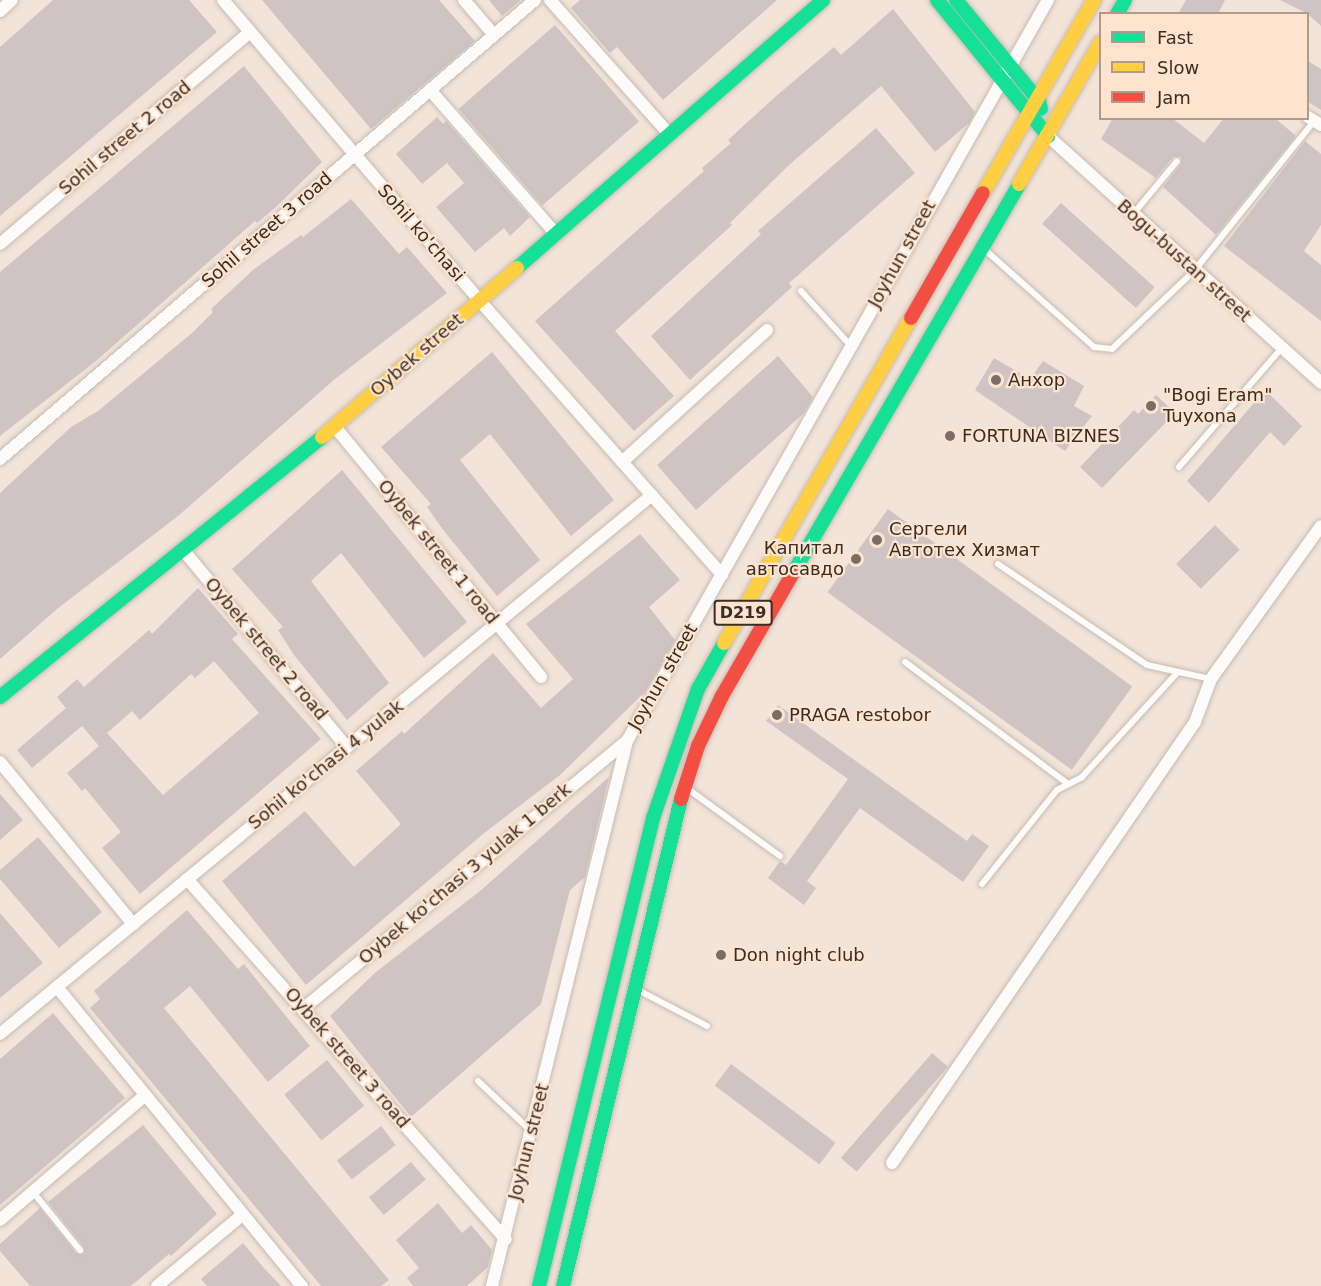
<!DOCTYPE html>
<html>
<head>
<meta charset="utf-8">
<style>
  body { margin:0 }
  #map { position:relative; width:1321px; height:1286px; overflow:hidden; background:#f3e4d9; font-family:"DejaVu Sans",sans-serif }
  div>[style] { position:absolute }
  .building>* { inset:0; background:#cfc3c4; transform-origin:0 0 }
  .roads { filter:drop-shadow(0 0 2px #c6bbb2) drop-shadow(0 0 2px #c6bbb2) }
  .lane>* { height:6px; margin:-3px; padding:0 3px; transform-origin:3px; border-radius:3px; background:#fdfbf9 }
  .street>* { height:12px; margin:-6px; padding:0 6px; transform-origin:6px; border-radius:6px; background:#fdfbf9 }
  .fast>* { height:14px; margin:-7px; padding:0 7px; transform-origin:7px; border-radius:7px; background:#16e098 }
  .slow>* { height:14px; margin:-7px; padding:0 7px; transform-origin:7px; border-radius:7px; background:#ffcf43 }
  .jam>* { height:14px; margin:-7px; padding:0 7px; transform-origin:7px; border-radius:7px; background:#f24e42 }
  .dots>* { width:16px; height:16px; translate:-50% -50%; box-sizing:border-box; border:3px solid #fee3ce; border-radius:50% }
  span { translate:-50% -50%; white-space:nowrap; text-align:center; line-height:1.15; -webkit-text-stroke:4.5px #fee3ce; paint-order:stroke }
  .shield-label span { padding:2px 4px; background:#fee3ce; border:2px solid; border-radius:4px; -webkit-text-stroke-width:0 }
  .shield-label { font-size:16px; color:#382e26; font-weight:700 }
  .street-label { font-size:18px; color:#382e26 }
  .poi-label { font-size:18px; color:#382e26 }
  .left { translate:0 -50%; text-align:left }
  .right { translate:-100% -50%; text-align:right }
  .legend { position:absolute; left:1099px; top:12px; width:210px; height:108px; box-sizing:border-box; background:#fee3ce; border:2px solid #af9b8b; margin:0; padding:8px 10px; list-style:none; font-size:18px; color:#382e26 }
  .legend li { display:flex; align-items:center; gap:12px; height:30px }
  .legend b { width:30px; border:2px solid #af9b8b }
</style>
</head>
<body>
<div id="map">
  <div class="building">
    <i style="clip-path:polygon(53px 0,189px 0,217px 32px,0 216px,0 47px)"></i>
    <i style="clip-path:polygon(262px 0,439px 0,475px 41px,371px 129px)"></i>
    <i style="clip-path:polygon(489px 0,521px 0,502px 16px)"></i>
    <i style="clip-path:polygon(580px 0,777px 0,663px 100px,617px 47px,610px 53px,571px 8px)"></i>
    <i style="clip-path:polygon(1186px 0,1225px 0,1218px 14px,1178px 14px)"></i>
    <i style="clip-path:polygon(1280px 0,1321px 0,1321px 26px,1308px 14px)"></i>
    <i style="clip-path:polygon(893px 9px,975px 112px,969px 123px,935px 152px,881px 86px,789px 165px,730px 223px,732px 225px,615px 331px,674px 396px,634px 431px,535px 321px,704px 171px,702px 168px,731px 143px,728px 140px,775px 97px,834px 47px,841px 55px)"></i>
    <i style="left:555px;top:25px;width:128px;height:128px;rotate:49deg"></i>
    <i style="clip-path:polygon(1308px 61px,1321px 69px,1321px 110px,1308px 102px)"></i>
    <i style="clip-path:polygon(244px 66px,322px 162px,278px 205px,257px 223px,255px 221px,96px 361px,0 436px,0 272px)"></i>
    <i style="clip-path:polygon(437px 117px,443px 124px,446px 121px,530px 217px,510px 236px,504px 228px,475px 252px,436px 207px,464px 183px,447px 163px,422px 184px,396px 154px)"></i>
    <i style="clip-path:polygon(1113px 118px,1172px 118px,1204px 143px,1224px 118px,1275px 118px,1296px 136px,1216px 235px,1163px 187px,1181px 164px,1181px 157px,1173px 157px,1156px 178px,1101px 139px)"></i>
    <i style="clip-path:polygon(876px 128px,915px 173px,789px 283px,792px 287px,690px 380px,651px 336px,761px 234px,758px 231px)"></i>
    <i style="clip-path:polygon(1305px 141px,1321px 154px,1321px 225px,1304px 251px,1321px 265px,1321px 321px,1224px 246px)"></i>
    <i style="clip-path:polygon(351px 199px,399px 254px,407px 247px,447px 293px,335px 379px,178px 516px,57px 609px,0 659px,0 493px,71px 427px,98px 411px,192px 333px,213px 312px,211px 309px,253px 270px,301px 235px,303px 237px)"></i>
    <i style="left:1061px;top:203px;width:126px;height:28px;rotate:42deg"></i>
    <i style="clip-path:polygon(492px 352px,614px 500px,571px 536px,490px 434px,460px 460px,540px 560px,497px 596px,444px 531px,427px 507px,431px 504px,381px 447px)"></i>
    <i style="clip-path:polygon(778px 356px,813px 397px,804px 413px,696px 510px,657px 465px)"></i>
    <i style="clip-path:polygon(994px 358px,1030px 379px,1043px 361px,1084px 386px,1074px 406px,1092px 416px,1065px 451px,975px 390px)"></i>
    <i style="clip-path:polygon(1265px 390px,1302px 426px,1284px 446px,1270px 432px,1209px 503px,1187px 481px)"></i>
    <i style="clip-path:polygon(1156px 395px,1175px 413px,1102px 488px,1080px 467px,1134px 410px,1138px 414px)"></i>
    <i style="clip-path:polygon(342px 470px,467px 622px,424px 658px,341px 553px,311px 581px,389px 683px,347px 720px,294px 655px,278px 630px,283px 627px,232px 569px)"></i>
    <i style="left:888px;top:509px;width:302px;height:103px;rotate:36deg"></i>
    <i style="left:1215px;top:525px;width:35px;height:55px;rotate:45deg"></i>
    <i style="clip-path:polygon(640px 534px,680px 580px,649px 607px,675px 640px,646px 691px,560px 775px,483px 834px,306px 985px,222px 881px,305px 811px,354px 867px,401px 824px,356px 771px,402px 731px,404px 734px,493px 653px,541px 708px,573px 679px,526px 624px)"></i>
    <i style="clip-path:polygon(evenodd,198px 588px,238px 634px,232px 639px,321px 739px,140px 894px,102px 848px,121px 832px,85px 788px,82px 791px,67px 773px,99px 746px,82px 726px,32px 768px,17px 750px,66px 708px,57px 697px,77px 679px,84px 687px,149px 630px,152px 634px,198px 588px,214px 661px,259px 713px,163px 795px,107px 733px,132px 711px,140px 720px,191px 674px,195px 678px,214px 661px)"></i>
    <i style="clip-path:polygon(778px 705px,967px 841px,972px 834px,989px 846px,963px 882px,860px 808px,807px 881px,816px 888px,804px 905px,768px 878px,780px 861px,786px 865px,848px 779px,766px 721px)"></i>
    <i style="clip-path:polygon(609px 777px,585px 877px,570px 890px,541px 1004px,411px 1117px,330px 1016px,376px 972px,480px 891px)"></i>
    <i style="clip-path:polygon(0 794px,23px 820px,0 840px)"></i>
    <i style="clip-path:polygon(38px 837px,102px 912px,59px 948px,0 879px,0 870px)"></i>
    <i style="clip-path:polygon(187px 910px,238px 969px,244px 964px,310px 1046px,268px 1082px,190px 986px,164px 1008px,389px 1280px,381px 1286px,321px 1286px,90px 1008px,100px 999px,94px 991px)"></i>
    <i style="clip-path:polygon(0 913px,43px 963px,0 998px)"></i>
    <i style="clip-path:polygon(53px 1013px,125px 1098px,0 1205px,0 1059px)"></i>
    <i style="left:932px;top:1053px;width:21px;height:139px;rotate:41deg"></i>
    <i style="left:327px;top:1060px;width:59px;height:55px;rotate:51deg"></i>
    <i style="left:731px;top:1064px;width:131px;height:27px;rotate:37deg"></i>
    <i style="clip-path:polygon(143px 1125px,217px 1214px,171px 1256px,169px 1254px,131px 1286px,30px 1286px,0 1251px,0 1244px,40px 1208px,76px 1253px,84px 1254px,84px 1247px,48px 1202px)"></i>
    <i style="left:381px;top:1126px;width:24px;height:56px;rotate:52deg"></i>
    <i style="left:411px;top:1162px;width:23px;height:55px;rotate:50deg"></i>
    <i style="clip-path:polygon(438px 1203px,462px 1233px,471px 1225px,492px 1250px,488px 1267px,467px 1286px,413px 1286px,407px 1278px,419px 1268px,396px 1240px)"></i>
    <i style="clip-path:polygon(243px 1243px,263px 1267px,281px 1286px,207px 1286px,201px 1279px)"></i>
  </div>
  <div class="roads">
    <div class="lane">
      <i style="left:1134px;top:213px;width:67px;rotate:-50.4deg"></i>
      <i style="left:983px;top:248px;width:149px;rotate:41.7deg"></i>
      <i style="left:1094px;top:347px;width:18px;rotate:6deg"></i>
      <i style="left:1112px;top:349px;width:113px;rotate:-43.6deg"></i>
      <i style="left:1194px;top:271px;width:192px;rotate:-51.3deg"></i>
      <i style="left:801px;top:291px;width:74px;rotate:47.7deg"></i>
      <i style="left:1179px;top:467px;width:156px;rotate:-49.2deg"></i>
      <i style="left:998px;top:564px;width:180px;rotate:34.1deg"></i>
      <i style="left:1147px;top:665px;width:66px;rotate:12.3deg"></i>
      <i style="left:905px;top:662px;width:204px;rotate:36.8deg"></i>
      <i style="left:688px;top:789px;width:114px;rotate:36.1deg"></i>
      <i style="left:982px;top:884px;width:120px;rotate:-51.4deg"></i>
      <i style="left:1057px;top:790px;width:28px;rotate:-27deg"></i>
      <i style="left:1082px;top:777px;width:141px;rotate:-47.6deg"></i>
      <i style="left:636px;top:989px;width:80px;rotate:27.5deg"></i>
      <i style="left:478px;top:1081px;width:71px;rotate:43.3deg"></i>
      <i style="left:33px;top:1192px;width:75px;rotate:51deg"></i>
    </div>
    <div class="street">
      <i style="left:223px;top:0;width:394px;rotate:49.5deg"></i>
      <i style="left:479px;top:300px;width:367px;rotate:48.5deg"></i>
      <i style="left:464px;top:0;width:46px;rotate:49.4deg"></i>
      <i style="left:550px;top:0;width:179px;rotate:48.4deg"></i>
      <i style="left:0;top:11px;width:16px;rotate:-43deg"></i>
      <i style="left:430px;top:90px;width:190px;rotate:48.8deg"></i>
      <i style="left:1308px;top:117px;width:15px;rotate:32deg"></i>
      <i style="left:1048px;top:136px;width:368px;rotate:42.1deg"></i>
      <i style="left:0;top:244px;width:328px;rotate:-40.3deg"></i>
      <i style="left:335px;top:427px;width:324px;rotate:50.5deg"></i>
      <i style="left:0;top:459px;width:705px;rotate:-40.63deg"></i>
      <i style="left:622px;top:462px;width:196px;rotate:-42.3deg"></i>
      <i style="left:184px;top:551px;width:255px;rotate:50.3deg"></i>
      <i style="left:0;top:762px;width:210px;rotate:50.6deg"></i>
      <i style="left:187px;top:879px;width:481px;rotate:48.5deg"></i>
      <i style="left:57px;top:987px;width:387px;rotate:50.7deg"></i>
      <i style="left:304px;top:1008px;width:419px;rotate:-39.6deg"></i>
      <i style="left:0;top:1034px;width:846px;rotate:-39.58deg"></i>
      <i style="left:892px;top:1163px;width:535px;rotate:-55.51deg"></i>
      <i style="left:1195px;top:722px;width:46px;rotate:-69.6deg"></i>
      <i style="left:1211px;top:679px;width:188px;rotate:-54.3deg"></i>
      <i style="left:0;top:1220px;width:190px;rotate:-40.7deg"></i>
      <i style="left:157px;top:1286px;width:111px;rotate:-39.9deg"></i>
      <i style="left:492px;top:1286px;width:561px;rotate:-76.09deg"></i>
      <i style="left:627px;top:741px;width:852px;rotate:-60.4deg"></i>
    </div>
    <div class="fast">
      <i style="left:937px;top:0;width:176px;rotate:50.8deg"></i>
      <i style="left:956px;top:0;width:131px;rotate:50.6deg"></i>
      <i style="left:1039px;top:101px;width:8px;rotate:76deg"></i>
      <i style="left:1117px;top:14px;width:16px;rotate:-60deg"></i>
      <i style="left:517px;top:268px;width:407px;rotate:-41.2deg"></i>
      <i style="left:793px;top:573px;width:450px;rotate:-59.8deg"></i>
      <i style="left:0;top:697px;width:414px;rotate:-38.9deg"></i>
      <i style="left:539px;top:1286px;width:482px;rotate:-76.3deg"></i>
      <i style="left:653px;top:818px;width:137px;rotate:-70.8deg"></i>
      <i style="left:698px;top:689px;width:53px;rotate:-60.5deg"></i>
      <i style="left:563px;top:1286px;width:501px;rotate:-76.38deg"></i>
    </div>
    <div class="slow">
      <i style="left:1019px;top:184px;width:163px;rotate:-60.1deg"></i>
      <i style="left:983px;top:193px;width:223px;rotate:-60.1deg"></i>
      <i style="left:322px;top:437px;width:258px;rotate:-40.9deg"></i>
      <i style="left:724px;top:643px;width:375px;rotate:-60.1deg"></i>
    </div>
    <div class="jam">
      <i style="left:911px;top:318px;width:144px;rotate:-60.1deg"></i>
      <i style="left:681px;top:799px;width:56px;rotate:-72.2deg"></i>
      <i style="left:698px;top:746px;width:55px;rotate:-64.4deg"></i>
      <i style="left:722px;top:696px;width:142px;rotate:-60deg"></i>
    </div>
  </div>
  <div class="dots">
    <i style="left:996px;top:380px;background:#796e65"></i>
    <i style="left:1151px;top:406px;background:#796e65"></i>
    <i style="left:950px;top:436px;background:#796e65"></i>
    <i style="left:877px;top:540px;background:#796e65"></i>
    <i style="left:856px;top:559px;background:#796e65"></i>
    <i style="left:777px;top:715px;background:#796e65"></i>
    <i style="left:721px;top:955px;background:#796e65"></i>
  </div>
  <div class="shield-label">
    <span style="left:743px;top:613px">D219</span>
  </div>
  <div class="street-label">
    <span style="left:125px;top:138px;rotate:-40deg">Sohil street 2 road</span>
    <span style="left:267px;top:230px;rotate:-41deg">Sohil street 3 road</span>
    <span style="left:421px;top:233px;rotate:49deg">Sohil ko'chasi</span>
    <span style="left:902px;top:254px;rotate:-61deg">Joyhun street</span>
    <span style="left:1184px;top:261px;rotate:42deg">Bogu-bustan street</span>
    <span style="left:417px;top:355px;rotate:-41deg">Oybek street</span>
    <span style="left:438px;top:552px;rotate:51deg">Oybek street 1 road</span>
    <span style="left:266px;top:649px;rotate:50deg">Oybek street 2 road</span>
    <span style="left:663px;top:677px;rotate:-60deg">Joyhun street</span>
    <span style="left:326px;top:765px;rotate:-39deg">Sohil ko'chasi 4 yulak</span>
    <span style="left:465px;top:874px;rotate:-40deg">Oybek ko'chasi 3 yulak 1 berk</span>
    <span style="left:347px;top:1058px;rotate:49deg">Oybek street 3 road</span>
    <span style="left:529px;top:1142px;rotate:-76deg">Joyhun street</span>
  </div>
  <div class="poi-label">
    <span class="left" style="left:1008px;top:380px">Анхор</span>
    <span class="left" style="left:1163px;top:406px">"Bogi Eram"<br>Tuyxona</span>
    <span class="left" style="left:962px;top:436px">FORTUNA BIZNES</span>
    <span class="left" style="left:889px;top:540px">Сергели<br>Автотех Хизмат</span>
    <span class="right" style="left:844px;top:559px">Капитал<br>автосавдо</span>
    <span class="left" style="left:789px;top:715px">PRAGA restobor</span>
    <span class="left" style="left:733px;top:955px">Don night club</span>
  </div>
  <ul class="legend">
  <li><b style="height:8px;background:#16e098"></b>Fast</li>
  <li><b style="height:8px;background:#ffcf43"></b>Slow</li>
  <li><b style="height:8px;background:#f24e42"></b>Jam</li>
  </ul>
</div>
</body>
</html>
